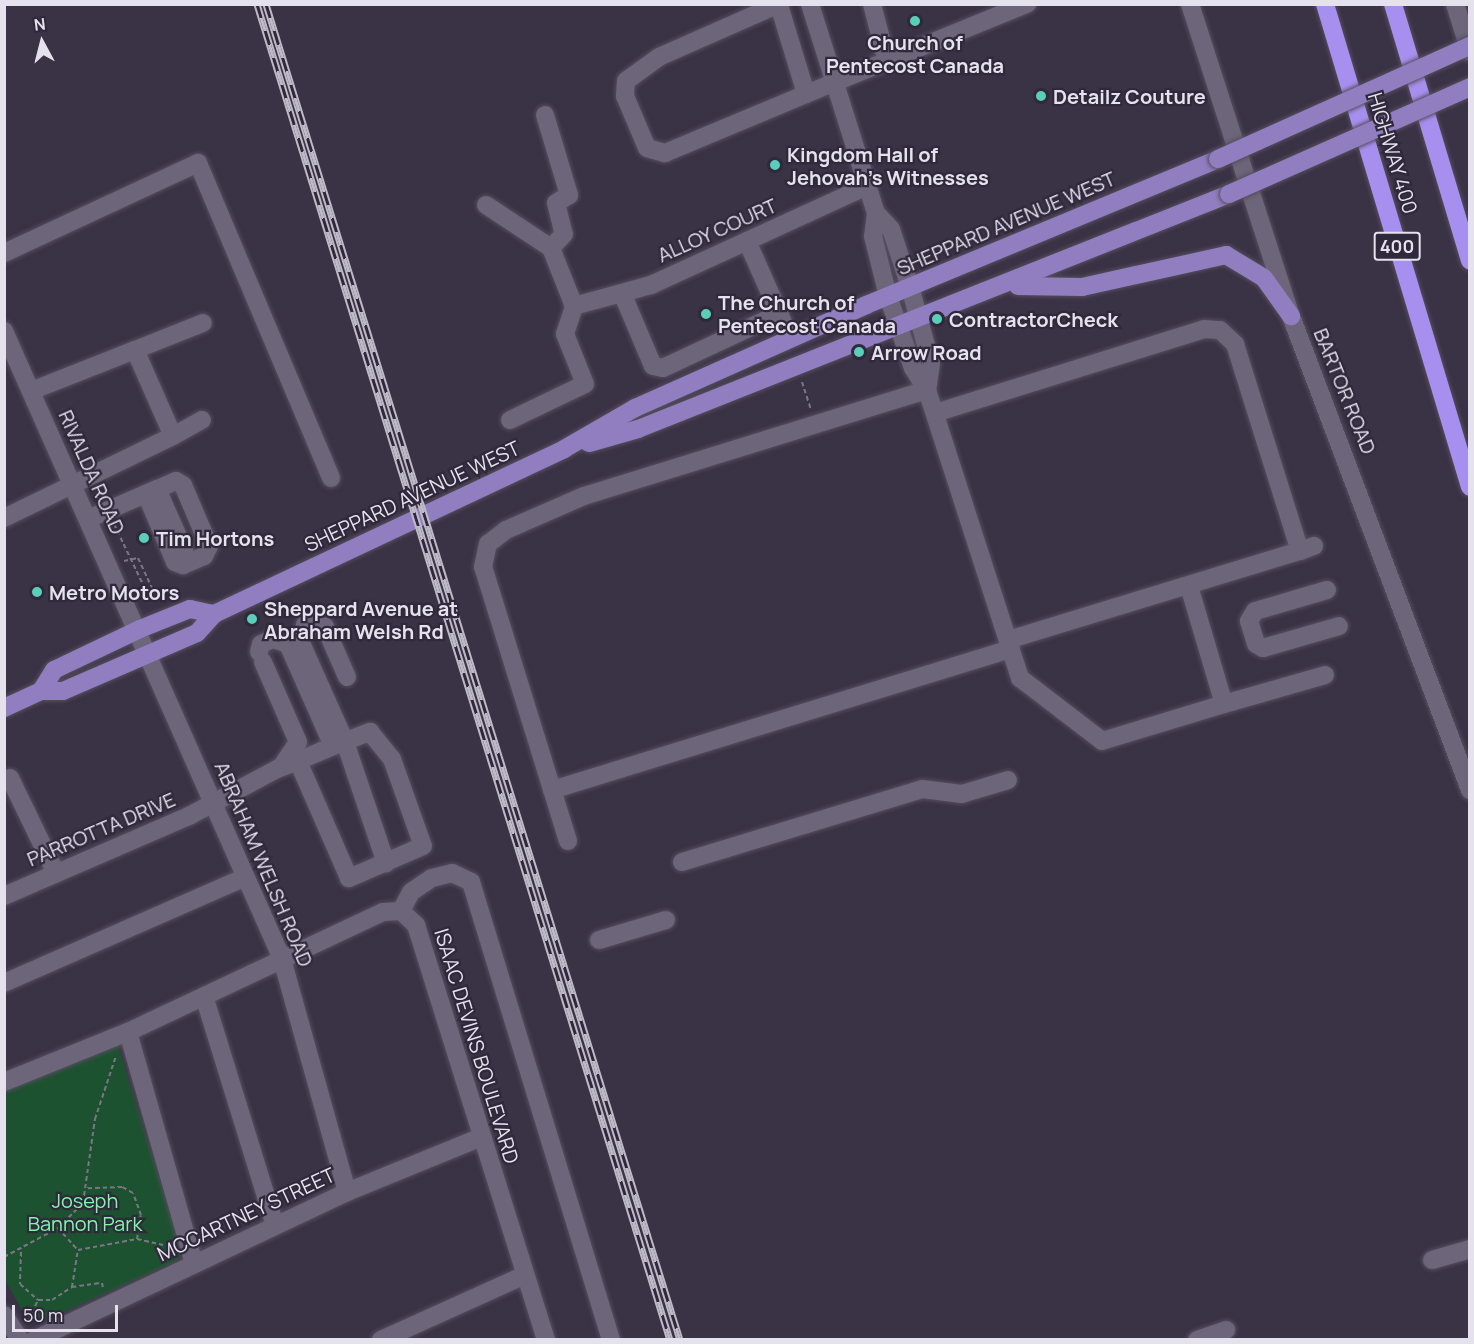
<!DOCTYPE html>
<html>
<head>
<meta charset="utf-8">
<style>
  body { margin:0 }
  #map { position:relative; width:1474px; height:1344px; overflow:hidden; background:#3a3245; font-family:Manrope,sans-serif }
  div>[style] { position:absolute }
  .green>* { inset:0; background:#1d5230 }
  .path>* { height:2px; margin-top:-1px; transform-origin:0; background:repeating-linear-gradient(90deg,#7c7586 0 4.5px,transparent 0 7.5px) }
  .roads { filter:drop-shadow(0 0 2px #544e5e) drop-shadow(0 0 2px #544e5e) }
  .minor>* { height:18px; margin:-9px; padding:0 9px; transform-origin:9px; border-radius:9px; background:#6d657a }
  .major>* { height:18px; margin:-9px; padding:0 9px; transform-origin:9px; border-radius:9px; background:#907ec0 }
  .highway>* { height:18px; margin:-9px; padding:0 9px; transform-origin:9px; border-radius:9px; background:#a78fef }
  .rail>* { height:7px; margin-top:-3.5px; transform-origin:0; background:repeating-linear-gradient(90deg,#30283b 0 14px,#bfbac7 0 28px); box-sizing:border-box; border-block:2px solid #bfbac7 }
  .bridges { filter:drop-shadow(0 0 2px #544e5e) drop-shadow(0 0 2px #544e5e) }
  .major-bridge>* { height:18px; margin:-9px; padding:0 9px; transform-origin:9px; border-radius:9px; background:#907ec0 }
  .dots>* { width:16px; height:16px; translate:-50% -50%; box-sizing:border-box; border:3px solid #30283b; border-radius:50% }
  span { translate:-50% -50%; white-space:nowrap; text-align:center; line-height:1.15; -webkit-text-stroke:4.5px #30283b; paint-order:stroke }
  .shield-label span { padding:2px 4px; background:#30283b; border:2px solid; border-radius:4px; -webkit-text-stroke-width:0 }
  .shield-label { font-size:18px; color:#e5e1ed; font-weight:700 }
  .poi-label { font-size:20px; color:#e5e1ed; font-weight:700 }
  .left { translate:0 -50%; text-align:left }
  .street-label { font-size:20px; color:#e5e1ed }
  .park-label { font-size:20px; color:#7df8a6 }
  .frame { position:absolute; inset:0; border:6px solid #e5e1ed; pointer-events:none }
  .north { position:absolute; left:12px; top:12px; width:60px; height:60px; -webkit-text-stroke:4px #30283b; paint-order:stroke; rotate:353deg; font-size:16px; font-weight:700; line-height:24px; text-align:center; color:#e5e1ed }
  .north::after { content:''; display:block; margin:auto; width:21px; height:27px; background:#e5e1ed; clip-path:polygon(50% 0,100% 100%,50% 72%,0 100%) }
  .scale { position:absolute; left:12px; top:1305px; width:106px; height:27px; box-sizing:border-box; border:3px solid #e5e1ed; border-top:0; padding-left:8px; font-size:18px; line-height:21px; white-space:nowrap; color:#e5e1ed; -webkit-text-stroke:4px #30283b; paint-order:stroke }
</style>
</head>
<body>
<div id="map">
  <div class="green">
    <i style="clip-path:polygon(116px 1039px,182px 1252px,177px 1261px,48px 1319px,26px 1317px,5px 1280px,5px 1086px)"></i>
  </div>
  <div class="path">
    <i style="left:802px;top:382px;width:28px;rotate:72deg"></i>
    <i style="left:114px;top:524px;width:81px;rotate:64.4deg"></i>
    <i style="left:124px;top:561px;width:14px;rotate:-12deg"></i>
    <i style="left:138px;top:558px;width:33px;rotate:65deg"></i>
    <i style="left:152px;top:588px;width:9px;rotate:108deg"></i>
    <i style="left:58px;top:1228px;width:30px;rotate:48deg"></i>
    <i style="left:78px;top:1250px;width:60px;rotate:-10.6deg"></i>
    <i style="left:137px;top:1239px;width:24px;rotate:-81deg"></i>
    <i style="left:141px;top:1215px;width:23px;rotate:-110deg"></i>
    <i style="left:133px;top:1193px;width:13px;rotate:-151deg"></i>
    <i style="left:122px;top:1187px;width:35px;rotate:178deg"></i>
    <i style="left:137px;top:1239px;width:36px;rotate:13deg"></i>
    <i style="left:21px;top:1252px;width:32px;rotate:92deg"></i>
    <i style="left:20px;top:1284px;width:24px;rotate:42deg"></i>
    <i style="left:38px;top:1300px;width:14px"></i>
    <i style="left:52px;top:1300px;width:24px;rotate:-33deg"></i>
    <i style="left:72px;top:1287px;width:36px;rotate:-81deg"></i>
    <i style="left:4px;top:1257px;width:61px;rotate:-28.2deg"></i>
    <i style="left:58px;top:1228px;width:35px;rotate:-45deg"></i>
    <i style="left:83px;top:1203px;width:85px;rotate:-81.9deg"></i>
    <i style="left:95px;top:1119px;width:66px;rotate:-71.6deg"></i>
    <i style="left:72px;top:1287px;width:30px;rotate:-8deg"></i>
    <i style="left:102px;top:1283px;width:5px;rotate:79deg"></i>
    <i style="left:29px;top:1320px;width:22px;rotate:-66deg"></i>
  </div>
  <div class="roads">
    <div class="minor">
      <i style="left:779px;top:4px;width:131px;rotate:156.2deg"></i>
      <i style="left:659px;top:57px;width:41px;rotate:144deg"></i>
      <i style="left:626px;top:81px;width:15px;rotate:94deg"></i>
      <i style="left:625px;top:96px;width:56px;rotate:67.1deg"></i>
      <i style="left:647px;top:148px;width:19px;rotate:16deg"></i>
      <i style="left:665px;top:153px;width:153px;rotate:-22.7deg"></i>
      <i style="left:810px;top:4px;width:219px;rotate:72.5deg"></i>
      <i style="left:876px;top:213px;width:22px;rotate:47deg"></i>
      <i style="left:891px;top:229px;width:61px;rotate:71.9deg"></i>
      <i style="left:910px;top:287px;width:79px;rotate:74.6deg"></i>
      <i style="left:931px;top:363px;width:27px;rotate:98deg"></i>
      <i style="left:872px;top:4px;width:60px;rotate:75.5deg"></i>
      <i style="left:1190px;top:4px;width:328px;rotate:72.1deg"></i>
      <i style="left:1291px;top:316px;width:507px;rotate:69.31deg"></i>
      <i style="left:1455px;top:4px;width:50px;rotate:72.6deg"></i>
      <i style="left:779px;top:5px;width:93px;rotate:73.1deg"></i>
      <i style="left:806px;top:94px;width:239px;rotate:-22.2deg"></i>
      <i style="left:545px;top:115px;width:84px;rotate:73.3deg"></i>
      <i style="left:569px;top:195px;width:15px;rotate:148deg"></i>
      <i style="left:556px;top:203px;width:32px;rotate:76deg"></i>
      <i style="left:564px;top:234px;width:19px;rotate:133deg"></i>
      <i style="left:486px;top:205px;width:78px;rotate:33.5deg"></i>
      <i style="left:551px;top:248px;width:62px;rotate:68.4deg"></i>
      <i style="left:574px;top:306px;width:80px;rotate:-15.3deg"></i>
      <i style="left:651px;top:285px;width:238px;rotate:-24.6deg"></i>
      <i style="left:876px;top:213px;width:23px;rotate:97deg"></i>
      <i style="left:873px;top:236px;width:62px;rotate:76deg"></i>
      <i style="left:888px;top:296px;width:76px;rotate:70.9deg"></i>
      <i style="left:913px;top:368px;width:26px;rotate:58deg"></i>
      <i style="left:927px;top:390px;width:303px;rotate:72.1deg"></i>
      <i style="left:1020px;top:678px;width:103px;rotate:37.5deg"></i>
      <i style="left:1102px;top:741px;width:127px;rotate:-16.9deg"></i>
      <i style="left:747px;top:241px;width:106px;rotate:66.1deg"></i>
      <i style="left:4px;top:253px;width:214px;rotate:-24.9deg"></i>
      <i style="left:198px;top:163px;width:342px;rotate:67.1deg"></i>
      <i style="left:622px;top:293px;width:79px;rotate:67deg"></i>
      <i style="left:653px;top:366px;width:10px;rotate:11deg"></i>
      <i style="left:663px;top:368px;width:128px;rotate:-25deg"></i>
      <i style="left:4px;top:331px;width:687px;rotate:66.12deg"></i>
      <i style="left:282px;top:959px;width:242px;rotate:74.4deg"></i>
      <i style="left:31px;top:391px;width:112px;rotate:-21.5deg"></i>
      <i style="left:935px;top:413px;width:282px;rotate:-17.3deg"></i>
      <i style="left:1204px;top:329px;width:16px;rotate:4deg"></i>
      <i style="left:1220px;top:330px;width:21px;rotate:43deg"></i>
      <i style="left:1235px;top:344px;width:217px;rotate:72.6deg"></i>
      <i style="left:1300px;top:551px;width:15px;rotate:-20deg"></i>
      <i style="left:510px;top:420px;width:83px;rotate:-25.6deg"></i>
      <i style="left:585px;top:384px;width:54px;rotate:-111.8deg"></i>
      <i style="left:565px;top:334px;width:29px;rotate:-72deg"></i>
      <i style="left:173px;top:436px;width:33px;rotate:-29deg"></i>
      <i style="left:146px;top:494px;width:74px;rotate:66.9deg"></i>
      <i style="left:175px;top:562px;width:9px;rotate:21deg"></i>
      <i style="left:183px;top:565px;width:23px;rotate:-23deg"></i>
      <i style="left:204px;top:556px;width:11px;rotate:-63deg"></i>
      <i style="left:209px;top:546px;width:66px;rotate:-113.1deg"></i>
      <i style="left:183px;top:485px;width:8px;rotate:-150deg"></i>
      <i style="left:176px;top:481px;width:21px;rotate:157deg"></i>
      <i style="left:4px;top:518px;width:188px;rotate:-25.9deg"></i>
      <i style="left:173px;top:436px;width:94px;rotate:-113.8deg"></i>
      <i style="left:135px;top:350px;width:73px;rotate:-21.7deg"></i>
      <i style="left:88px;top:519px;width:75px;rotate:-23.5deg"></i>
      <i style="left:157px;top:489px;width:67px;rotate:66.1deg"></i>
      <i style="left:1189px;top:586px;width:123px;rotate:73.5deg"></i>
      <i style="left:1224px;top:704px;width:105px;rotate:-16deg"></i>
      <i style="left:1327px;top:590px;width:75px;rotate:163.7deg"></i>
      <i style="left:1255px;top:611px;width:12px;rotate:121deg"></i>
      <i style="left:1249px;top:621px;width:24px;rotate:73deg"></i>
      <i style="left:1256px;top:644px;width:8px;rotate:30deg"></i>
      <i style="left:1263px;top:648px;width:79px;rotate:-16.1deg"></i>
      <i style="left:1008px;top:640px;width:305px;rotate:-17deg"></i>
      <i style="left:259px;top:652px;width:8px;rotate:-76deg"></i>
      <i style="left:261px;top:644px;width:13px;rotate:-23deg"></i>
      <i style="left:273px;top:639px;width:16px;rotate:18deg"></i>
      <i style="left:288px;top:644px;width:111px;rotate:66.2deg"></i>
      <i style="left:263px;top:662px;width:87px;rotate:66.4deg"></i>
      <i style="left:298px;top:742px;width:27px;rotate:124deg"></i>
      <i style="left:347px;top:677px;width:55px;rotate:-113.7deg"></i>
      <i style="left:325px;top:627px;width:20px;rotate:-174deg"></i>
      <i style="left:305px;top:625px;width:18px;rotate:103deg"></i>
      <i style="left:301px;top:643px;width:108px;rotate:66deg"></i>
      <i style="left:345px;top:742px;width:128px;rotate:71.3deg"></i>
      <i style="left:10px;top:778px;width:106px;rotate:64.2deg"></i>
      <i style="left:552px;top:790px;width:480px;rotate:-17.1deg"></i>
      <i style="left:568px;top:841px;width:287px;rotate:-107.2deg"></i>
      <i style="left:483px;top:567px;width:24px;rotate:-78deg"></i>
      <i style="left:488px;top:544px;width:23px;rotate:-38deg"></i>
      <i style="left:506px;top:530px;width:85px;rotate:-23.6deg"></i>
      <i style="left:584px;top:496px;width:359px;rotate:-17.2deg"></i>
      <i style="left:682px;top:862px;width:251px;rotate:-16.9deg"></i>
      <i style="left:922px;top:789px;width:40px;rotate:7.1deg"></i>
      <i style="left:962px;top:794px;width:48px;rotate:-16.9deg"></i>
      <i style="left:4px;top:896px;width:202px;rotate:-23.4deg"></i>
      <i style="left:189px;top:816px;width:100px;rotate:-28.1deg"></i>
      <i style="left:277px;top:769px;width:22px;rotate:-21deg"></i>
      <i style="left:298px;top:761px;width:38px;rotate:-23deg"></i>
      <i style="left:333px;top:746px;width:40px;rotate:-21deg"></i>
      <i style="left:370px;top:732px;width:35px;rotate:51deg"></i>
      <i style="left:392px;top:759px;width:92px;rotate:70.4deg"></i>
      <i style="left:423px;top:846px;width:81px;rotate:156.6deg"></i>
      <i style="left:349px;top:878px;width:128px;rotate:-113.6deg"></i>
      <i style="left:401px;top:911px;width:21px;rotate:-62deg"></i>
      <i style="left:411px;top:892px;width:25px;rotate:-34deg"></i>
      <i style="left:432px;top:878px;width:21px;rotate:-14deg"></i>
      <i style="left:452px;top:873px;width:21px;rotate:25deg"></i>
      <i style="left:471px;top:882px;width:479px;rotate:73deg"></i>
      <i style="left:599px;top:940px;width:70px;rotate:-16.6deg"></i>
      <i style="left:4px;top:983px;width:263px;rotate:-23.7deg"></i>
      <i style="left:204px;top:996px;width:240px;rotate:72.8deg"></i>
      <i style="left:128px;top:1032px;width:241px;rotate:74.1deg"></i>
      <i style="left:4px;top:1082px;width:134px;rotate:-22deg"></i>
      <i style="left:128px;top:1032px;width:282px;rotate:-25.2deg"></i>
      <i style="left:383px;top:912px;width:18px;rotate:-3deg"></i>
      <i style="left:401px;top:911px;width:21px;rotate:43deg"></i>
      <i style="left:416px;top:925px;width:435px;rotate:72.6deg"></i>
      <i style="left:1432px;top:1260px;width:40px;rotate:-16deg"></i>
      <i style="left:4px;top:1315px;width:30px;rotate:57deg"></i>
      <i style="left:34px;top:1340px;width:346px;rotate:-25.3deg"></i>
      <i style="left:347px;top:1192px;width:146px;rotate:-22.2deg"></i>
      <i style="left:381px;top:1340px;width:158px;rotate:-24.3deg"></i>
      <i style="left:1197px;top:1340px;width:31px;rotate:-19deg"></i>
    </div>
    <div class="major">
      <i style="left:1018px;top:286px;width:64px;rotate:0.9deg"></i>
      <i style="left:1082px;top:287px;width:148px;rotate:-12.5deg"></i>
      <i style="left:1226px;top:255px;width:44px;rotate:31.2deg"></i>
      <i style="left:1264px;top:278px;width:47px;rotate:54.6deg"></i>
      <i style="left:589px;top:443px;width:51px;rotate:-15.9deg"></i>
      <i style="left:638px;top:429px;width:636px;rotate:-21.68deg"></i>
      <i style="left:41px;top:691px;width:25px;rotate:-58deg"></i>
      <i style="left:54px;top:670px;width:95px;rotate:-25.5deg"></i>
      <i style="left:140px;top:629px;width:54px;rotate:-21.8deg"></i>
      <i style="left:190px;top:609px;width:25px;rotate:12deg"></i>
      <i style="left:4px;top:708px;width:41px;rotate:-24.7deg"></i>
      <i style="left:41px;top:691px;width:22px"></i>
      <i style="left:63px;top:691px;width:146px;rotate:-23.4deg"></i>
      <i style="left:197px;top:633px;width:25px;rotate:-48deg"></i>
      <i style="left:214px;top:614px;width:387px;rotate:-25.2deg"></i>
      <i style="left:564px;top:449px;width:82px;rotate:-30deg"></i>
      <i style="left:635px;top:408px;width:253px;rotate:-24deg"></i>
      <i style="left:866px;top:305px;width:381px;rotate:-22.5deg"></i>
    </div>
    <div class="highway">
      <i style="left:1325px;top:4px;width:504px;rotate:73.29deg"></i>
      <i style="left:1393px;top:4px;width:268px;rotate:73.3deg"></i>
    </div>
  </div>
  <div class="rail">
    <i style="left:257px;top:4px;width:1398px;rotate:72.82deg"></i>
    <i style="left:266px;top:4px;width:1399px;rotate:72.78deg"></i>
  </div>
  <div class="bridges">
    <div class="major-bridge">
      <i style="left:1218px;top:159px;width:276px;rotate:-24.2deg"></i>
      <i style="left:1229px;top:194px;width:264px;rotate:-23.9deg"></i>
    </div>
  </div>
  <div class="dots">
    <i style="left:915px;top:21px;background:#5bcebb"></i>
    <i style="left:1041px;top:96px;background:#5bcebb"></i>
    <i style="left:775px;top:165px;background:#5bcebb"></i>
    <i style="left:706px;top:314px;background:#5bcebb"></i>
    <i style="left:937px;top:319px;background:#5bcebb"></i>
    <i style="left:859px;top:352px;background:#5bcebb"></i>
    <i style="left:144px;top:538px;background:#5bcebb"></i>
    <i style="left:37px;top:592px;background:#5bcebb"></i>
    <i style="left:252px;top:619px;background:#5bcebb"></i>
  </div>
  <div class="shield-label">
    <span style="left:1397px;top:246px">400</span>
  </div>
  <div class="poi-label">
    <span style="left:915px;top:54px">Church of<br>Pentecost Canada</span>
    <span class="left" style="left:1053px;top:96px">Detailz Couture</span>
    <span class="left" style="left:787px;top:166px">Kingdom Hall of<br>Jehovah's Witnesses</span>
    <span class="left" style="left:718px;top:314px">The Church of<br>Pentecost Canada</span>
    <span class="left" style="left:949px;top:319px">ContractorCheck</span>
    <span class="left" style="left:871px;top:352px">Arrow Road</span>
    <span class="left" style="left:156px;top:538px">Tim Hortons</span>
    <span class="left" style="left:49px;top:592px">Metro Motors</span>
    <span class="left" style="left:264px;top:620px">Sheppard Avenue at<br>Abraham Welsh Rd</span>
  </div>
  <div class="street-label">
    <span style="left:1393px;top:153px;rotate:73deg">HIGHWAY 400</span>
    <span style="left:1006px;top:223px;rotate:-23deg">SHEPPARD AVENUE WEST</span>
    <span style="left:717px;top:230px;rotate:-24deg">ALLOY COURT</span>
    <span style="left:1345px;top:391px;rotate:68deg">BARTOR ROAD</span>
    <span style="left:92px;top:472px;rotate:66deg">RIVALDA ROAD</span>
    <span style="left:412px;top:496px;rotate:-25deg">SHEPPARD AVENUE WEST</span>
    <span style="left:101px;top:829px;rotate:-23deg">PARROTTA DRIVE</span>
    <span style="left:264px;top:864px;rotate:67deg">ABRAHAM WELSH ROAD</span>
    <span style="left:477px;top:1046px;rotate:73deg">ISAAC DEVINS BOULEVARD</span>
    <span style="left:246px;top:1214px;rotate:-25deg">MCCARTNEY STREET</span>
  </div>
  <div class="park-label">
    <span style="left:85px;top:1212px">Joseph<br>Bannon Park</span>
  </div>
  <div class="frame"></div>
  <div class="north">N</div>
  <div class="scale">50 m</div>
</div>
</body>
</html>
